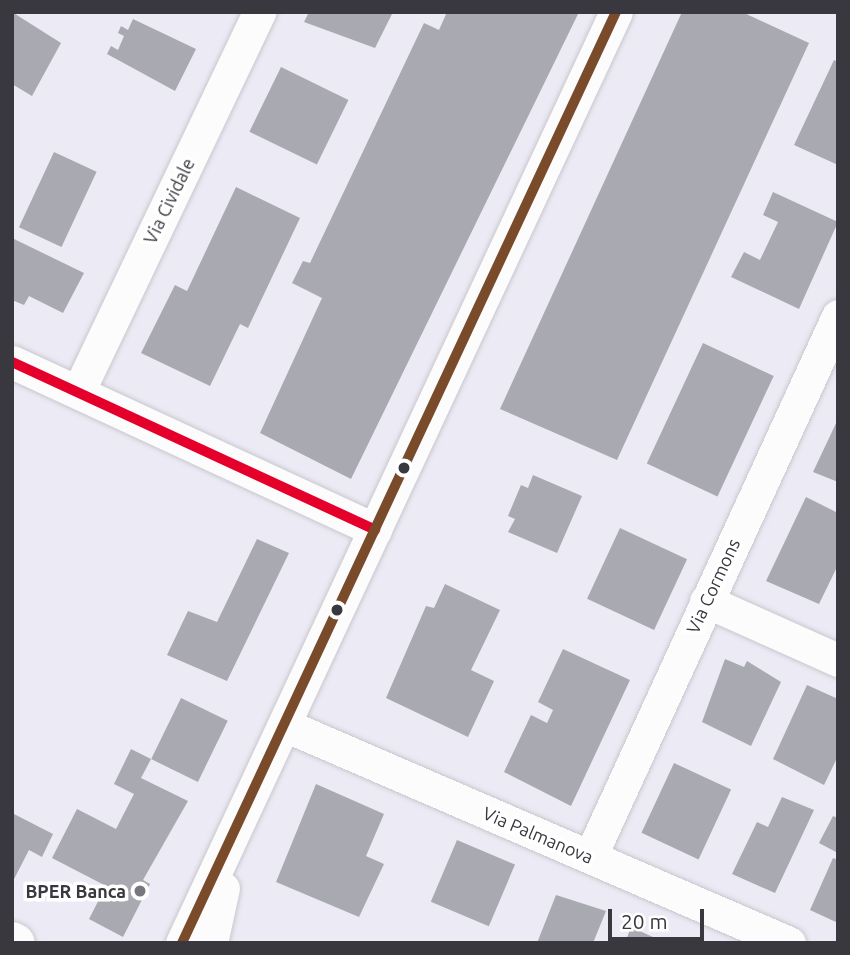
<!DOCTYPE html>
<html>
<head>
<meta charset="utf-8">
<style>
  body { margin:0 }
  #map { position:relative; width:850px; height:955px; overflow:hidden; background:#eceaf4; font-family:Ubuntu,sans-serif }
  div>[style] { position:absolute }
  .building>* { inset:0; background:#a9aab1; transform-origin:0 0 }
  .roads { filter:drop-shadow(0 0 2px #c8c7ce) drop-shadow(0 0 2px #c8c7ce) }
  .street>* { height:33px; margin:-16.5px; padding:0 16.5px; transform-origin:16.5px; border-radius:16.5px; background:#fcfcfd }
  .secondary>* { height:38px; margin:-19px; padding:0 19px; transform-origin:19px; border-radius:19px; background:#fcfcfd }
  .bus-1>* { height:10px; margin:-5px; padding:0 5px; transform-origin:5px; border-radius:5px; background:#e4002b }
  .bus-2>* { height:10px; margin:-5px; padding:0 5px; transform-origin:5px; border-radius:5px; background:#7a4b2a }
  .dots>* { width:19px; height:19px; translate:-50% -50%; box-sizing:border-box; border:4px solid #fff; border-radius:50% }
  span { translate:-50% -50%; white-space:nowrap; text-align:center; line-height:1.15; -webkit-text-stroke:7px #fff; paint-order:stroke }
  .street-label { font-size:18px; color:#39383e }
  .poi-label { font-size:18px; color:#39383e; font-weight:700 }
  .right { translate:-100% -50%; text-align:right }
  .frame { position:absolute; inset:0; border:14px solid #39383e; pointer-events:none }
  .scale { position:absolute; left:608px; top:909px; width:96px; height:32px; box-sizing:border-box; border:4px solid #39383e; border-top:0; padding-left:9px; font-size:21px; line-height:24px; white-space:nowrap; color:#39383e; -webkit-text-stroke:5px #fff; paint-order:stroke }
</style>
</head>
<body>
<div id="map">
  <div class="building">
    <i style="clip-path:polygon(12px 12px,61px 43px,32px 96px,12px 84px)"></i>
    <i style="clip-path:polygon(309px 12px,393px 12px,375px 48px,304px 22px)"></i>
    <i style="clip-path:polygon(447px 12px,579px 12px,351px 479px,260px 433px,322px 298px,292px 283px,303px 261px,310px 263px,424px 23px,439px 30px)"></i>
    <i style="clip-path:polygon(682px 12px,742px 12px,809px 43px,617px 460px,500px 409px)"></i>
    <i style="clip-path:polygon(133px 19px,196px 49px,175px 91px,107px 54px,111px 46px,118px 50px,124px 36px,118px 33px,121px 26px,128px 30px)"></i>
    <i style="clip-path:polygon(834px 60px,838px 62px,838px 165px,794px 145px)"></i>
    <i style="left:281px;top:67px;width:75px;height:72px;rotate:26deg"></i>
    <i style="left:54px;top:152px;width:47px;height:83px;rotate:25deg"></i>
    <i style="clip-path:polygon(236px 187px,300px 218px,248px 328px,240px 324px,210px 386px,141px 353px,175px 285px,187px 291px)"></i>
    <i style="clip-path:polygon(773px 192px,838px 222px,799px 309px,731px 277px,744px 252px,760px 260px,778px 222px,763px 215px)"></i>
    <i style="clip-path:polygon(12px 238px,84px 273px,63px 313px,29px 296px,24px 305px,12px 300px)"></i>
    <i style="left:703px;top:343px;width:78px;height:133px;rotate:25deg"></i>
    <i style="clip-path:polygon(838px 419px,838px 482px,813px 472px)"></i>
    <i style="clip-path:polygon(533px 475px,582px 496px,557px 553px,508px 532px,515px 519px,508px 516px,521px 485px,528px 488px)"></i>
    <i style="clip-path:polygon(806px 497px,838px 513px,838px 565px,819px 604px,766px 581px)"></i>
    <i style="left:620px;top:528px;width:74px;height:78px;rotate:25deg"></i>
    <i style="clip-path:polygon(257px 539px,289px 553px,227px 681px,167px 655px,188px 611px,217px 622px)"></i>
    <i style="clip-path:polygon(445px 584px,500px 610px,471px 670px,494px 681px,468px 737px,386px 698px,426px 606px,434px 608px)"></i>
    <i style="clip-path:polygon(563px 649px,630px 680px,571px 806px,504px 772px,531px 715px,547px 723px,553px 710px,538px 702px)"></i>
    <i style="clip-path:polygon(725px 659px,744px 667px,747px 661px,781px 682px,751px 746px,702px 722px)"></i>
    <i style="clip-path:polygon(807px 685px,838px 699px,838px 756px,824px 785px,773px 759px)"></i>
    <i style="left:181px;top:698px;width:52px;height:68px;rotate:26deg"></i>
    <i style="clip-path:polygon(131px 749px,151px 759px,141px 778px,188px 801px,143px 880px,150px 884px,123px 937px,89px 919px,106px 886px,52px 858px,77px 809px,116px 829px,134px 794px,114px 784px)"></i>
    <i style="left:674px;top:763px;width:63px;height:77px;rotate:25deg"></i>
    <i style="clip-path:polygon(316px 784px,384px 814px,366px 856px,384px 864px,359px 917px,276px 882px)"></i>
    <i style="clip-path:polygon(782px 797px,814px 810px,775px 893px,732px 874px,757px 822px,768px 827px)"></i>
    <i style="clip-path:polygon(12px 813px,53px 834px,42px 857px,29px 850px,12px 883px)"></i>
    <i style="clip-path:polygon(833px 816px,838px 818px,836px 852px,819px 843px)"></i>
    <i style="left:457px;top:840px;width:63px;height:67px;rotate:23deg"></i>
    <i style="clip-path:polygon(833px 858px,838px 860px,838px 923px,810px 910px)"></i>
    <i style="clip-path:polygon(556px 895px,606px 911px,593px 943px,537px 943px)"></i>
    <i style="clip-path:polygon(631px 927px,666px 943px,625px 943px)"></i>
  </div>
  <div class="roads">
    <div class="street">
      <i style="left:12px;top:362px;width:400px;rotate:24.8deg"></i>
      <i style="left:79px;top:390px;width:419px;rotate:-64.5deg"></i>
      <i style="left:706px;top:601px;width:145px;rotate:24.1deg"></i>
      <i style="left:287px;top:726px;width:547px;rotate:23.38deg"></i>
      <i style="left:590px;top:857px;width:595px;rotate:-65.37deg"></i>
      <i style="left:182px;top:943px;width:1027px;rotate:-65.01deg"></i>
      <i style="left:211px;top:943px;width:56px;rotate:-77.7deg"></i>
    </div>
    <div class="secondary">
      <i style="left:12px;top:941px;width:4px;rotate:27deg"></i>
    </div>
  </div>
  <div class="bus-1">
    <i style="left:12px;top:362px;width:400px;rotate:24.8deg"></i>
  </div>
  <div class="bus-2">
    <i style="left:182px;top:943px;width:1027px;rotate:-65.01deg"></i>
  </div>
  <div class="dots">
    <i style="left:404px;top:468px;background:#39383e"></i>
    <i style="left:337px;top:610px;background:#39383e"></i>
    <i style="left:140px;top:891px;background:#78767e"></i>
  </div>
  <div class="street-label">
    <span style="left:169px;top:201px;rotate:-64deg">Via Cividale</span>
    <span style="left:713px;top:586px;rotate:-65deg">Via Cormons</span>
    <span style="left:538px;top:835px;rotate:23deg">Via Palmanova</span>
  </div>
  <div class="poi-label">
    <span class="right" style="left:126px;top:891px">BPER Banca</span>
  </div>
  <div class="frame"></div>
  <div class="scale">20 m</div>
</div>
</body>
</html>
